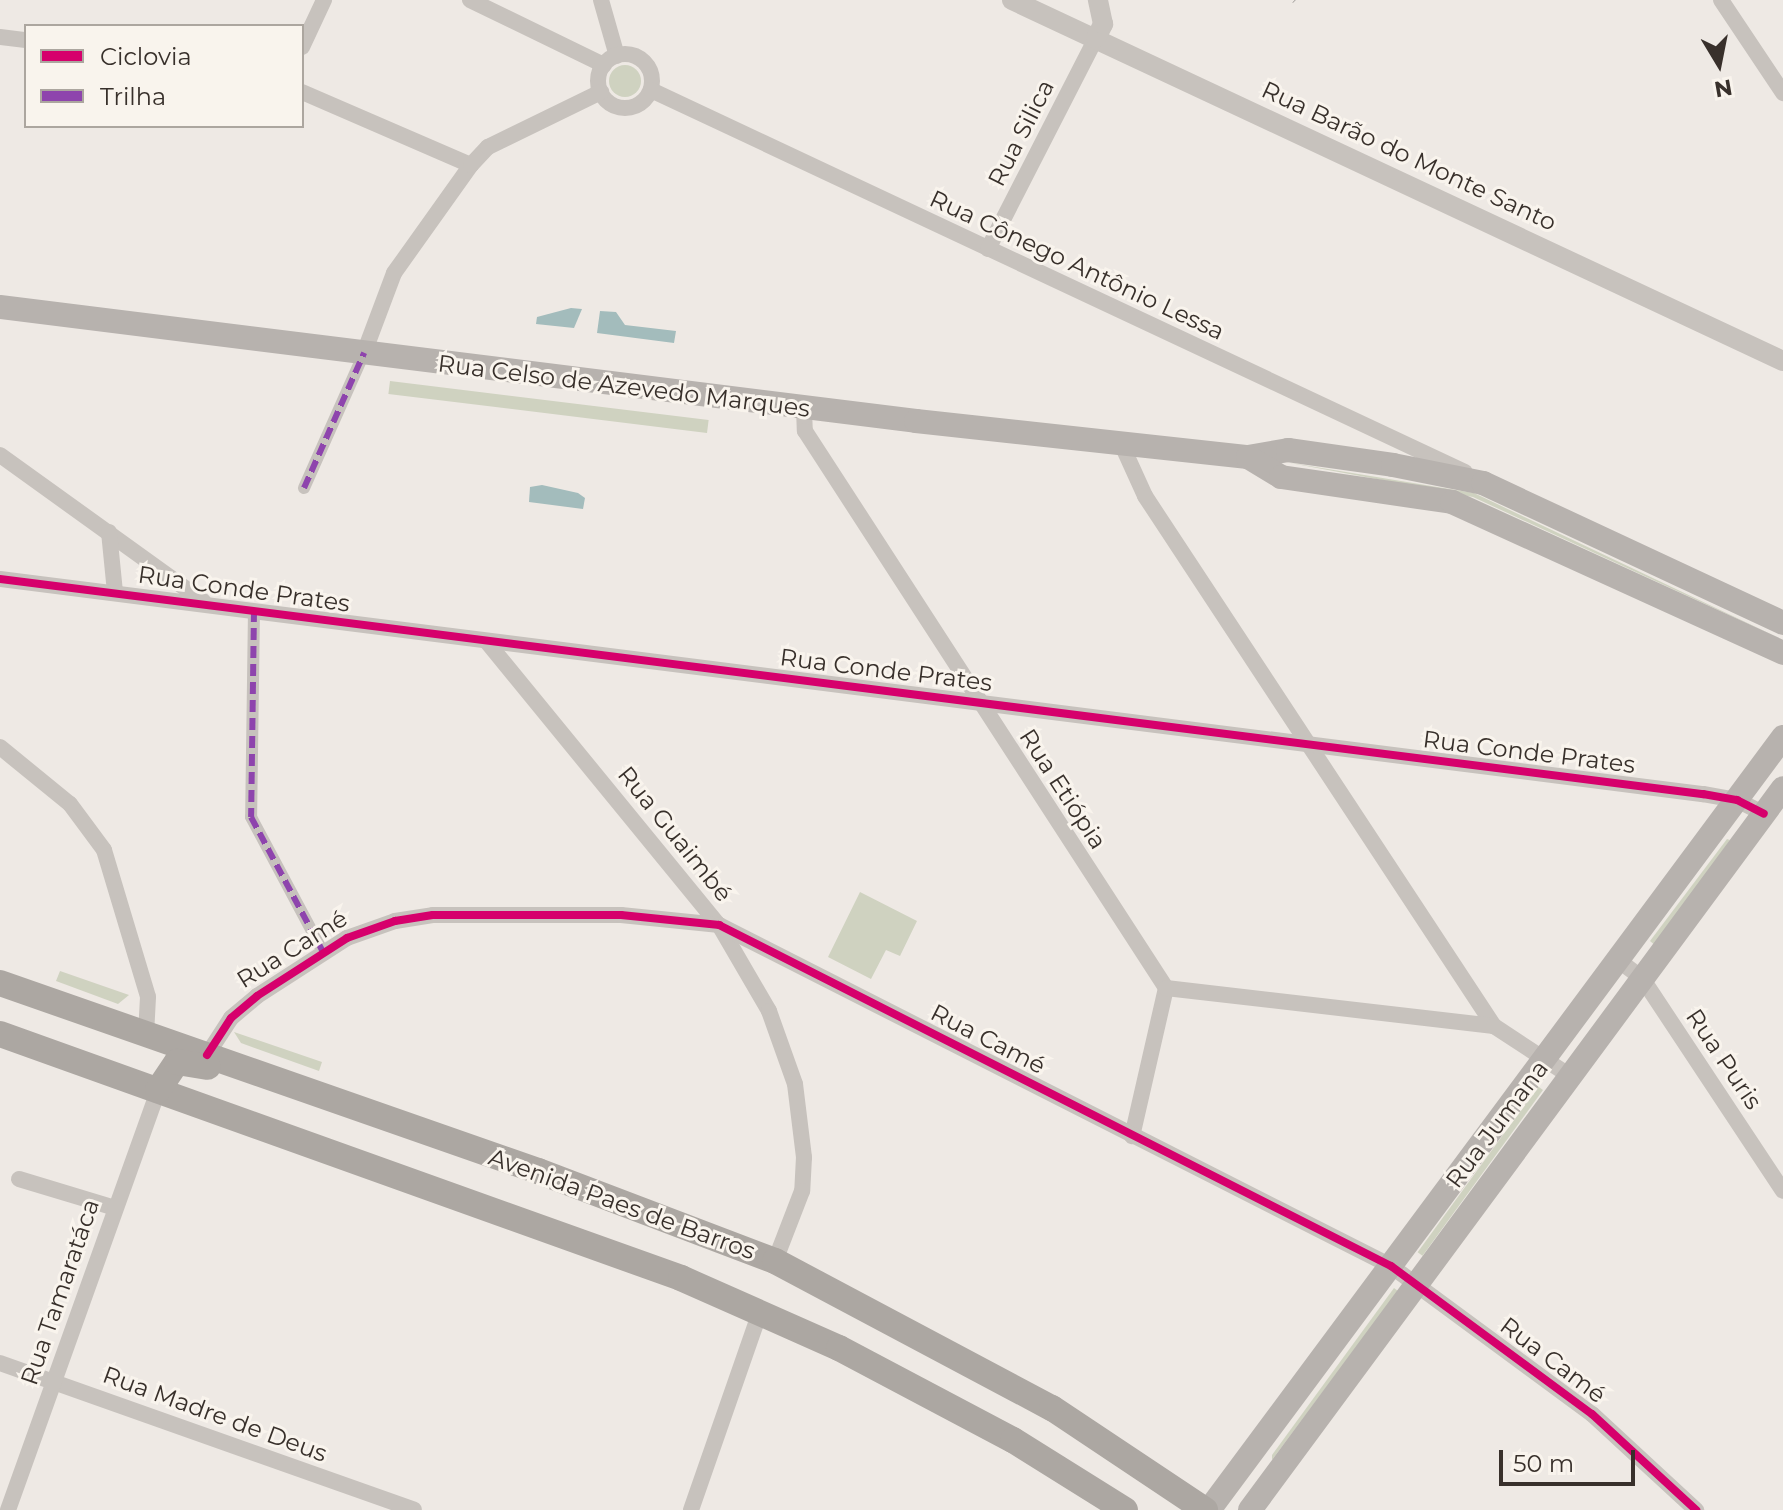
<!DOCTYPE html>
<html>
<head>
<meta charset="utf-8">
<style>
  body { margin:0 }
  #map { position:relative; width:1783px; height:1510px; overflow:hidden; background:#eee9e4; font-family:Montserrat,sans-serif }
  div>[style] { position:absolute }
  .green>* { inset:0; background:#cfd2c0; transform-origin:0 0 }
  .round { border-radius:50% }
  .water>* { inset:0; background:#a3bcbc }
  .pedestrian>* { height:12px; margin:-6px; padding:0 6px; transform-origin:6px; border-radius:6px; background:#c7c2bd }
  .minor>* { height:16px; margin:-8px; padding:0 8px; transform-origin:8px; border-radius:8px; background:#c7c2bd }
  .minor>.ring { margin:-8px; padding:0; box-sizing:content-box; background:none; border:16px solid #c7c2bd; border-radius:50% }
  .tertiary>* { height:20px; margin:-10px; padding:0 10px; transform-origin:10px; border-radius:10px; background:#c7c2bd }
  .secondary>* { height:24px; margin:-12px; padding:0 12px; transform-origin:12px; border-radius:12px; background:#b7b2ae }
  .primary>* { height:26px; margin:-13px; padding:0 13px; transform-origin:13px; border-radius:13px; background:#aca7a2 }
  .rail>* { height:5px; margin-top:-2.5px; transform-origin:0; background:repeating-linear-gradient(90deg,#afaba8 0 2px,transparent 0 8px) }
  .quiet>* { height:6px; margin-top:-3px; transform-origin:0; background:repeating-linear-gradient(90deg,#8e44ad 0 12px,transparent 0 18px) }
  .cycleway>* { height:8px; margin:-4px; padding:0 4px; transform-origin:4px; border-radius:4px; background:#d6006c }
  span { translate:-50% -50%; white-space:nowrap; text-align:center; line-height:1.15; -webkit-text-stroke:6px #f9f4ed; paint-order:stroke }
  .street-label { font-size:24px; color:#38302b }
  .legend { position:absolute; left:24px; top:24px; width:280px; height:104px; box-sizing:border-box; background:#f9f4ed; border:2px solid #aca69f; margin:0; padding:10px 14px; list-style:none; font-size:24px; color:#38302b }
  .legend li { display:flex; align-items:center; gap:16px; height:40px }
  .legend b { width:40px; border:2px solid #aca69f }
  .north { position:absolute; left:1679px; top:24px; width:80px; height:80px; -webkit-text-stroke:6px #f9f4ed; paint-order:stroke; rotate:170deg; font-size:22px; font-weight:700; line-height:32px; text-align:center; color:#38302b }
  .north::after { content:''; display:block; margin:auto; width:28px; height:36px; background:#38302b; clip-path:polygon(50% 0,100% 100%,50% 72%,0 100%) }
  .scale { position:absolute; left:1499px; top:1450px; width:136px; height:36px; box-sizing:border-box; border:4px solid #38302b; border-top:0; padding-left:10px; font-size:24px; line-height:28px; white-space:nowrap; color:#38302b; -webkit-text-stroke:6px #f9f4ed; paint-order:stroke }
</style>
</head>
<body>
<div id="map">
  <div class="green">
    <i class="round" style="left:609px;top:65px;width:32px;height:32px"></i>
    <i style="left:390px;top:381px;width:321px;height:13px;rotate:7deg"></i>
    <i style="clip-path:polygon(1285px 462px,1474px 493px,1783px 640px,1473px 497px)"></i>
    <i style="clip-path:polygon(1727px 839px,1730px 840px,1656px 946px,1650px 941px)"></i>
    <i style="clip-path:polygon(860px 892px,917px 921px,900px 956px,886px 950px,871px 979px,828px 957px)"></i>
    <i style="clip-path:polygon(60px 971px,129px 995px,118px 1004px,56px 981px)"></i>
    <i style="clip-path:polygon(234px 1032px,322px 1062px,319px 1071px,241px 1043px)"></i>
    <i style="left:1543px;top:1090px;width:205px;height:6px;rotate:126deg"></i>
    <i style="clip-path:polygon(1394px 1288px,1398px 1291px,1272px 1460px,1272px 1455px)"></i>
  </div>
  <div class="water">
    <i style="clip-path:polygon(571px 308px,582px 309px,574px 328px,536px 324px,537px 317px)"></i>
    <i style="clip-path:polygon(600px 311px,616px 312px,625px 325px,676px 331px,674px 343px,597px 333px)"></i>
    <i style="clip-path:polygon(542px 485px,578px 493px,585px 498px,583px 509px,529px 502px,530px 487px)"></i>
  </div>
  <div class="pedestrian">
    <i style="left:304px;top:488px;width:148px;rotate:-66deg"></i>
    <i style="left:254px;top:610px;width:207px;rotate:90.8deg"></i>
    <i style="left:251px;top:817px;width:153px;rotate:61.9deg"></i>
  </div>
  <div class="minor">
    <i style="left:470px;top:0;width:149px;rotate:25.9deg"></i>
    <i style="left:601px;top:0;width:58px;rotate:74.1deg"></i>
    <i style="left:1721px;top:0;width:112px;rotate:56.3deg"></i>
    <i style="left:0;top:37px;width:26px;rotate:7deg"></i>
    <i style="left:302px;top:47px;width:52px;rotate:-64.9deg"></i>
    <i class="ring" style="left:598px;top:54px;width:38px;height:38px"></i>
    <i style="left:651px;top:90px;width:899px;rotate:25.14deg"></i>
    <i style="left:302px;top:92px;width:184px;rotate:23.4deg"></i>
    <i style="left:988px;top:249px;width:237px;rotate:-62.9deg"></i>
    <i style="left:364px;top:353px;width:85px;rotate:-69.4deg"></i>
    <i style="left:394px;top:273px;width:133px;rotate:-54.5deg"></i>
    <i style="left:471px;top:165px;width:25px;rotate:-47deg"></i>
    <i style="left:488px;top:147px;width:126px;rotate:-26deg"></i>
    <i style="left:804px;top:408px;width:23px;rotate:88deg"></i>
    <i style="left:805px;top:431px;width:664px;rotate:57.05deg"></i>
    <i style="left:1166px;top:988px;width:152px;rotate:102.9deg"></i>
    <i style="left:1121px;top:443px;width:58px;rotate:65.6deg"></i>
    <i style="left:1145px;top:496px;width:635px;rotate:56.64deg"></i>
    <i style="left:0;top:455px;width:250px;rotate:35.7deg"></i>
    <i style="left:109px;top:532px;width:60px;rotate:84.3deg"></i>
    <i style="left:0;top:579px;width:1717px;rotate:7.2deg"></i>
    <i style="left:1703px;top:794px;width:35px;rotate:10deg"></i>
    <i style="left:1737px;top:800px;width:30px;rotate:27deg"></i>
    <i style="left:487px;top:642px;width:366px;rotate:50.7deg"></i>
    <i style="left:719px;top:925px;width:99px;rotate:59.8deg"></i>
    <i style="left:769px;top:1011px;width:77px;rotate:70.4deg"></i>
    <i style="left:795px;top:1084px;width:74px;rotate:83deg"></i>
    <i style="left:804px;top:1157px;width:34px;rotate:93deg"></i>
    <i style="left:802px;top:1191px;width:75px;rotate:111.1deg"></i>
    <i style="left:0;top:747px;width:90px;rotate:39.2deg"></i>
    <i style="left:70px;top:804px;width:57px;rotate:53.5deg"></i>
    <i style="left:104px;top:850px;width:153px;rotate:73.3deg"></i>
    <i style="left:148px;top:997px;width:36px;rotate:93deg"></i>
    <i style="left:1618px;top:960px;width:30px;rotate:37deg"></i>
    <i style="left:1642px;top:978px;width:255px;rotate:56.5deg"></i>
    <i style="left:1166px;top:988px;width:330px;rotate:6.6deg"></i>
    <i style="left:1494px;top:1026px;width:91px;rotate:33.3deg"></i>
    <i style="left:207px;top:1055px;width:44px;rotate:-57deg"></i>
    <i style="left:231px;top:1018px;width:34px;rotate:-40deg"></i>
    <i style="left:257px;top:996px;width:107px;rotate:-32.8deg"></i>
    <i style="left:347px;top:938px;width:51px;rotate:-19.5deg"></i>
    <i style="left:395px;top:921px;width:38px;rotate:-9deg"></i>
    <i style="left:433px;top:915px;width:188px"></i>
    <i style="left:621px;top:915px;width:99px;rotate:5.8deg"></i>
    <i style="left:719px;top:925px;width:754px;rotate:26.91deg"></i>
    <i style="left:1391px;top:1266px;width:250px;rotate:36.4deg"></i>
    <i style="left:1592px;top:1414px;width:142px;rotate:42.7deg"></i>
    <i style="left:19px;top:1179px;width:100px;rotate:16.8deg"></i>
    <i style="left:0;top:1363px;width:439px;rotate:19.5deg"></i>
    <i style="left:8px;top:1510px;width:446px;rotate:-70.3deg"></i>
    <i style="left:691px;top:1510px;width:210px;rotate:-70.8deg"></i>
  </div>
  <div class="tertiary">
    <i style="left:1012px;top:0;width:851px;rotate:25.09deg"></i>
    <i style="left:1096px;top:38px;width:16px;rotate:-63deg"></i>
    <i style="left:1103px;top:24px;width:25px;rotate:-102deg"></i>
  </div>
  <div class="secondary">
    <i style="left:0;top:307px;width:923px;rotate:7.09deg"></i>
    <i style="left:916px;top:421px;width:334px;rotate:6.2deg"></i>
    <i style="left:1248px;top:457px;width:41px;rotate:-9.9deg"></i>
    <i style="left:1288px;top:450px;width:106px;rotate:8.1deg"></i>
    <i style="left:1393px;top:465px;width:92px;rotate:11.3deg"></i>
    <i style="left:1483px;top:483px;width:331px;rotate:25deg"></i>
    <i style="left:1248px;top:457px;width:39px;rotate:31deg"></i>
    <i style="left:1281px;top:477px;width:173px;rotate:8.3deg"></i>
    <i style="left:1452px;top:502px;width:364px;rotate:24.5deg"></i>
    <i style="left:1209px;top:1510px;width:963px;rotate:-53.4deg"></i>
    <i style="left:1250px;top:1510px;width:897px;rotate:-53.56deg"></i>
  </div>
  <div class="primary">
    <i style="left:0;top:983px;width:570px;rotate:19.26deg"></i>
    <i style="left:538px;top:1171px;width:254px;rotate:20.8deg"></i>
    <i style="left:775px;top:1261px;width:314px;rotate:28deg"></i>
    <i style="left:1052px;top:1408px;width:184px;rotate:33.7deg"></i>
    <i style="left:0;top:1034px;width:723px;rotate:19.71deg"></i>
    <i style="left:681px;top:1278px;width:173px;rotate:23.9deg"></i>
    <i style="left:839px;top:1348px;width:197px;rotate:27.9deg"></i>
    <i style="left:1013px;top:1440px;width:132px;rotate:32deg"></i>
    <i style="left:158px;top:1090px;width:34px;rotate:-56deg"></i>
    <i style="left:177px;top:1062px;width:31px;rotate:9deg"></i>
  </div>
  <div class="rail">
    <i style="left:1294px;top:0;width:1px;rotate:45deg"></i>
  </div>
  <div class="quiet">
    <i style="left:304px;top:488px;width:148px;rotate:-66deg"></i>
    <i style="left:254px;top:610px;width:207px;rotate:90.8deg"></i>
    <i style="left:251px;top:817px;width:153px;rotate:61.9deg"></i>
  </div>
  <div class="cycleway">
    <i style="left:0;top:579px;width:1717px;rotate:7.2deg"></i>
    <i style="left:1703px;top:794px;width:35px;rotate:10deg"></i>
    <i style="left:1737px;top:800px;width:30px;rotate:27deg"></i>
    <i style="left:207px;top:1055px;width:44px;rotate:-57deg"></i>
    <i style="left:231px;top:1018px;width:34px;rotate:-40deg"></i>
    <i style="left:257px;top:996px;width:107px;rotate:-32.8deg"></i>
    <i style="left:347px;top:938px;width:51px;rotate:-19.5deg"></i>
    <i style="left:395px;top:921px;width:38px;rotate:-9deg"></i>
    <i style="left:433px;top:915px;width:188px"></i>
    <i style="left:621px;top:915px;width:99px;rotate:5.8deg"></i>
    <i style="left:719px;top:925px;width:754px;rotate:26.91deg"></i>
    <i style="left:1391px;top:1266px;width:250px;rotate:36.4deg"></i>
    <i style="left:1592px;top:1414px;width:142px;rotate:42.7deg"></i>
  </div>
  <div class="street-label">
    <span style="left:1021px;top:133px;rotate:-63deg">Rua Silica</span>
    <span style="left:1409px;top:156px;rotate:25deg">Rua Barão do Monte Santo</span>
    <span style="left:1077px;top:265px;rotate:25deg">Rua Cônego Antônio Lessa</span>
    <span style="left:624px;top:386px;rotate:7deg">Rua Celso de Azevedo Marques</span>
    <span style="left:244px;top:589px;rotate:8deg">Rua Conde Prates</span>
    <span style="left:886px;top:670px;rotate:7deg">Rua Conde Prates</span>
    <span style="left:1529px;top:752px;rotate:7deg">Rua Conde Prates</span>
    <span style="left:1063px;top:789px;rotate:57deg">Rua Etiópia</span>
    <span style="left:675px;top:834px;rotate:51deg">Rua Guaimbé</span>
    <span style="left:292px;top:949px;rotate:-32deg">Rua Camé</span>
    <span style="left:988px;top:1039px;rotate:27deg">Rua Camé</span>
    <span style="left:1724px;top:1059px;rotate:56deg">Rua Puris</span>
    <span style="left:1497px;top:1124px;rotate:-53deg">Rua Jumana</span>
    <span style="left:622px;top:1204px;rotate:20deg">Avenida Paes de Barros</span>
    <span style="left:60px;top:1292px;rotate:-71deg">Rua Tamaratáca</span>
    <span style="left:1553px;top:1360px;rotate:37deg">Rua Camé</span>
    <span style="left:215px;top:1414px;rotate:20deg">Rua Madre de Deus</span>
  </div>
  <ul class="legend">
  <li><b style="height:10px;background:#d6006c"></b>Ciclovia</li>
  <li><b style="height:10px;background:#8e44ad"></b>Trilha</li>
  </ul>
  <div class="north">N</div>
  <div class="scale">50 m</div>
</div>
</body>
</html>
